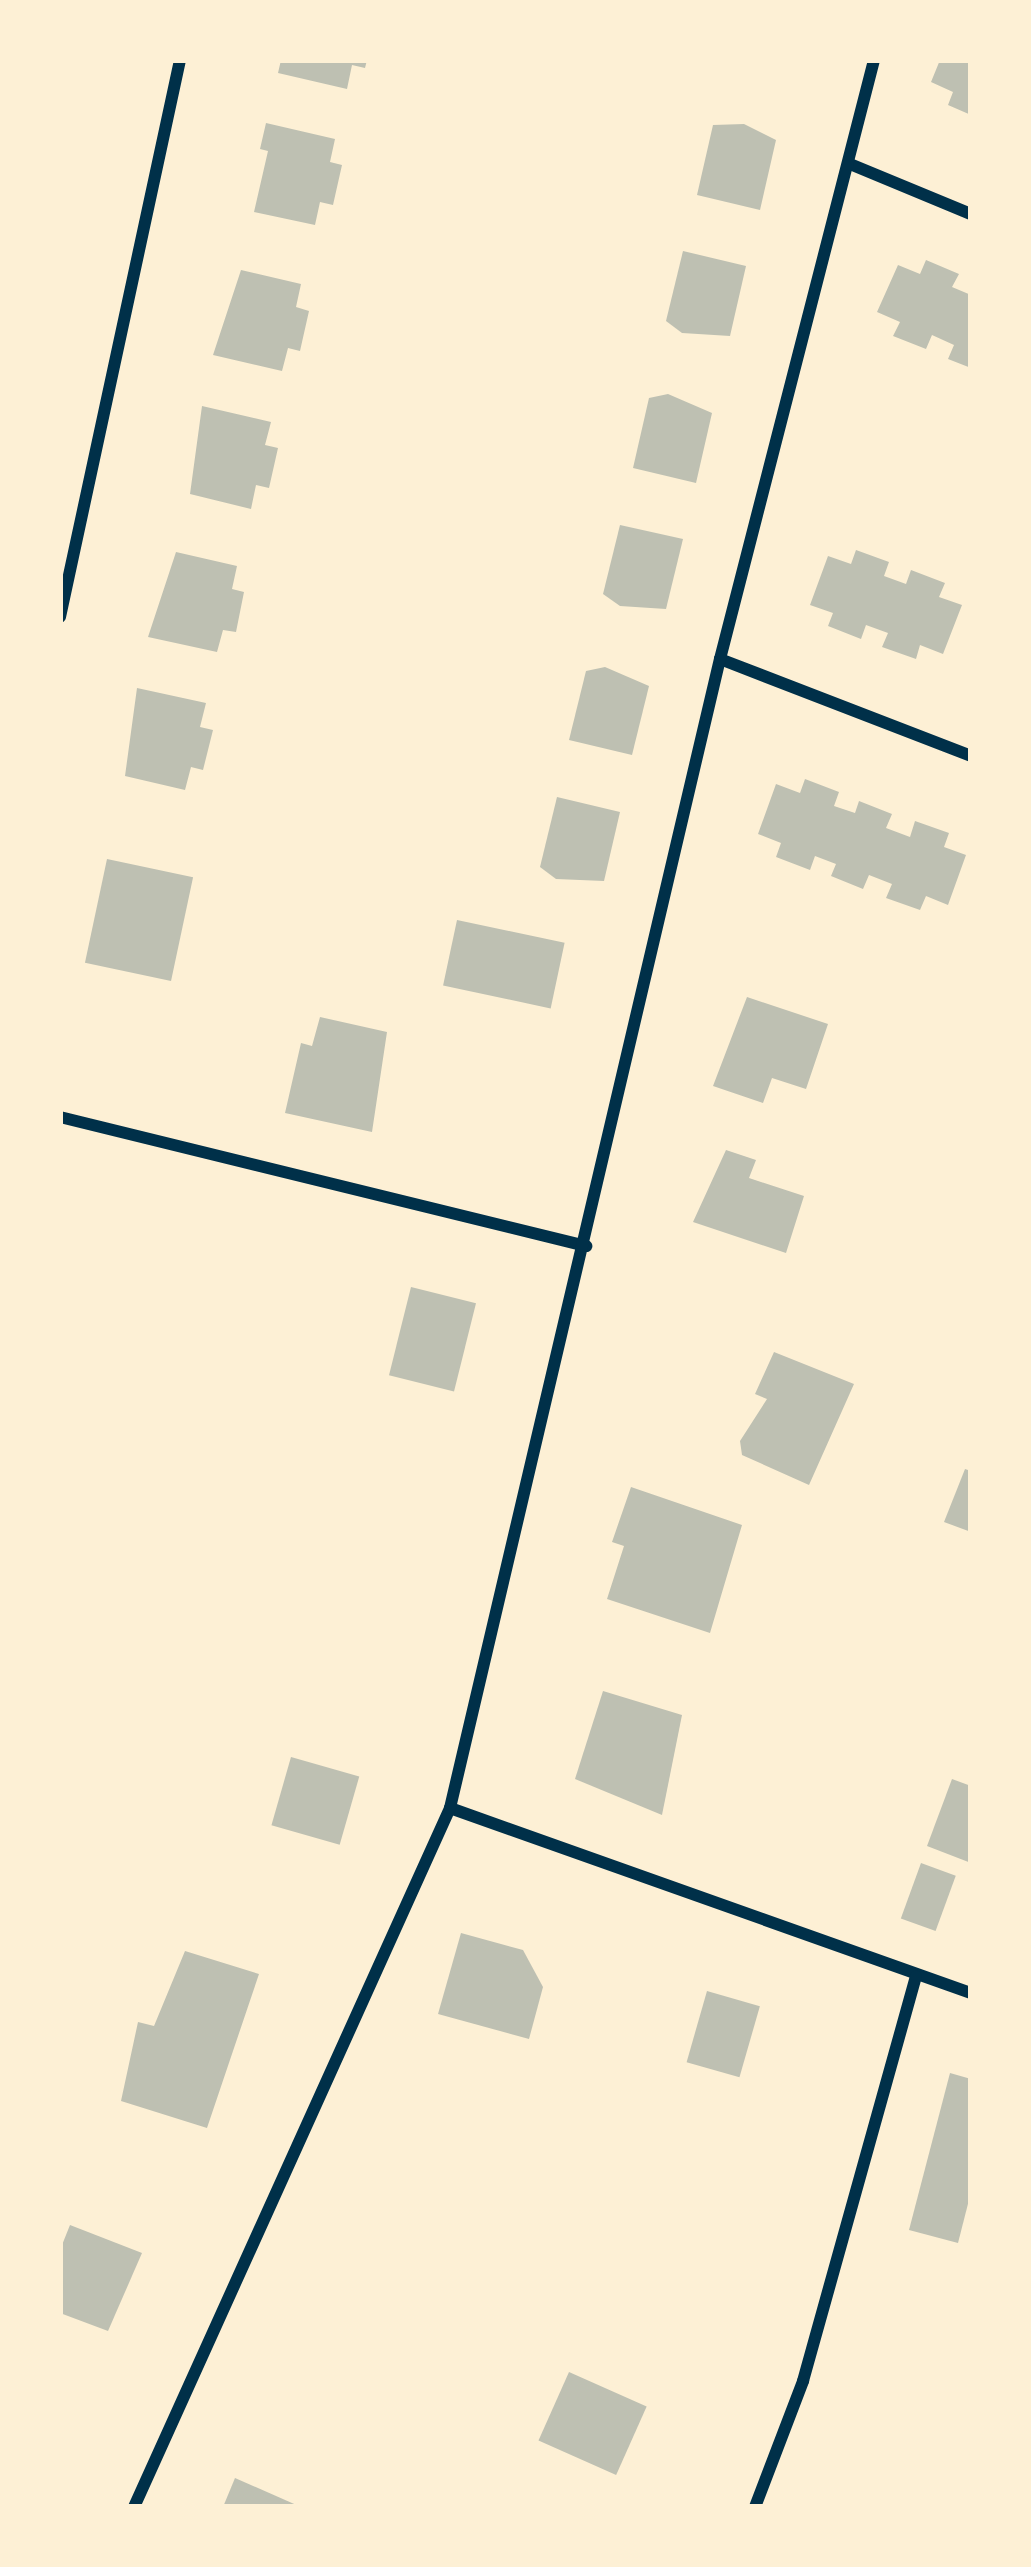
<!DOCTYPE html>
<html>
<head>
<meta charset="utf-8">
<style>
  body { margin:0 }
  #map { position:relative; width:1031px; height:2567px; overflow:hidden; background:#fdf0d5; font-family:"DejaVu Sans",sans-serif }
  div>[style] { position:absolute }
  .building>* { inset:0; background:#bec0b2; transform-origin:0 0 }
  .minor>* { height:12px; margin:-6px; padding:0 6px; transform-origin:6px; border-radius:6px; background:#003049 }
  span { translate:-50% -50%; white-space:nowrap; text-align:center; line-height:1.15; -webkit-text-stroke:12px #fdf0d5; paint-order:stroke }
  .frame { position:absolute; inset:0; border:63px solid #fdf0d5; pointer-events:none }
</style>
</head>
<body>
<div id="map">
  <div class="building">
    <i style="clip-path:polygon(281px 60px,367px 60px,365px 68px,352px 65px,347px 89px,278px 73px)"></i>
    <i style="clip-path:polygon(940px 60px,971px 60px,971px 115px,948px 105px,953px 92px,931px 82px)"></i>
    <i style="clip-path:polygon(266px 123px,335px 139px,330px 162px,342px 165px,333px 205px,320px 202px,315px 225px,254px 212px,268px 151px,260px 149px)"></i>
    <i style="clip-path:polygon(744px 124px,776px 140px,760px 210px,697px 195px,713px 125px)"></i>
    <i style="clip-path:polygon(683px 251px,746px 266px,730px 336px,682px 333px,666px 321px)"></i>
    <i style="clip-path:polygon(926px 260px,959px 274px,952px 287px,971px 295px,971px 368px,948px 359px,954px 345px,932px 335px,926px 349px,893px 336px,900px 322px,877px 312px,898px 265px,920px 274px)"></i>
    <i style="clip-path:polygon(241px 270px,301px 284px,296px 307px,309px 311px,300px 351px,288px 348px,282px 371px,213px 355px)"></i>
    <i style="clip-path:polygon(668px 394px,712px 413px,696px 483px,633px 468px,649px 398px)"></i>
    <i style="clip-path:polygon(202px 406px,271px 422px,265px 445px,278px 448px,269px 488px,256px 485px,251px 509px,190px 494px)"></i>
    <i style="clip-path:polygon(620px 525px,683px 539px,666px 609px,620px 606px,603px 594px)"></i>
    <i style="clip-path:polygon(856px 550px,889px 562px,884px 576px,906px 584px,911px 570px,945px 583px,939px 597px,962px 605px,943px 654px,920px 645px,916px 659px,882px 647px,888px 633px,866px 625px,861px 639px,828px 626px,833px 613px,810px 605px,828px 556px,851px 564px)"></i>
    <i style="clip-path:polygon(176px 552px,237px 566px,232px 589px,244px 592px,236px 632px,223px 630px,217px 652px,148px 637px)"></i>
    <i style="clip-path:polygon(605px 667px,649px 686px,632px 755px,569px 740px,586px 671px)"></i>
    <i style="clip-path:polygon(137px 688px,206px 703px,200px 727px,213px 730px,203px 770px,191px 767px,185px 790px,125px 776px)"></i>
    <i style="clip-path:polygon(805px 779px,839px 792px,834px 806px,855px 813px,859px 801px,892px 814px,886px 828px,910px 837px,915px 821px,949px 833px,944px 847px,966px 855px,948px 905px,926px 896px,920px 910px,886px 898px,892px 884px,869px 875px,863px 889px,831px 876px,836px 864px,815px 856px,810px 870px,776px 857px,781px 843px,758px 834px,776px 784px,800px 793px)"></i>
    <i style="clip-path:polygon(557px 797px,620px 812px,604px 881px,556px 879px,540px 867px)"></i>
    <i style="left:107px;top:859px;width:88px;height:106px;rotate:12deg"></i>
    <i style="left:457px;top:920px;width:110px;height:67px;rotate:12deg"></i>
    <i style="clip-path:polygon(747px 997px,828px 1024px,806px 1089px,772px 1078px,763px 1103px,713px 1086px)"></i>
    <i style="clip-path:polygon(320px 1017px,387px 1032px,372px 1132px,285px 1113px,301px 1043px,312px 1046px)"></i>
    <i style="clip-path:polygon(726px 1150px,756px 1160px,749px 1178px,804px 1196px,786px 1253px,693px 1222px)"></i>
    <i style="left:411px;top:1287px;width:67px;height:91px;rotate:14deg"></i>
    <i style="clip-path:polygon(774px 1352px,854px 1384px,809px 1485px,742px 1455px,740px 1441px,767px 1399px,755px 1394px)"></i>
    <i style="clip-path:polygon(965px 1469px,971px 1471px,971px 1532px,944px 1522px)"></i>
    <i style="clip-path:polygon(631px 1487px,742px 1525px,710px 1633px,607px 1599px,624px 1546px,612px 1542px)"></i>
    <i style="clip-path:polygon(603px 1691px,682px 1715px,662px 1815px,575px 1779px)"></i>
    <i style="left:291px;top:1757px;width:71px;height:71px;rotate:16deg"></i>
    <i style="clip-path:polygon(952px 1779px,971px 1786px,971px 1863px,927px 1846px)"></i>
    <i style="left:921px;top:1863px;width:37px;height:59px;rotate:20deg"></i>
    <i style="clip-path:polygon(461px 1933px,523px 1950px,543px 1987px,529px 2039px,438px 2014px)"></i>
    <i style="clip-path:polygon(185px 1951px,259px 1974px,207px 2128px,121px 2101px,138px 2022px,154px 2026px)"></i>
    <i style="left:707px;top:1991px;width:55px;height:74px;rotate:16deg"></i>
    <i style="clip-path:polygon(950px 2073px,971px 2079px,971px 2192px,958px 2243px,909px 2230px)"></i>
    <i style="clip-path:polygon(70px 2225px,142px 2253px,108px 2331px,60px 2313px,60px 2250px)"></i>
    <i style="left:569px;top:2372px;width:85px;height:75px;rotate:24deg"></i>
    <i style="clip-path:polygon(235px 2478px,301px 2507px,223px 2507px)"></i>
  </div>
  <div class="minor">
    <i style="left:850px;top:164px;width:131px;rotate:22.5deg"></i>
    <i style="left:60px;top:617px;width:570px;rotate:-77.84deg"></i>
    <i style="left:720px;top:659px;width:269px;rotate:21.1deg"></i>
    <i style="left:60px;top:1117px;width:542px;rotate:13.78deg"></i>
    <i style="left:450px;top:1808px;width:553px;rotate:19.55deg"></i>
    <i style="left:134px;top:2507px;width:767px;rotate:-65.67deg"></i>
    <i style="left:450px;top:1808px;width:1180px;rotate:-76.78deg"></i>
    <i style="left:720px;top:659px;width:618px;rotate:-75.58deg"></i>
    <i style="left:755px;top:2507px;width:135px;rotate:-69.1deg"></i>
    <i style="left:803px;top:2381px;width:420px;rotate:-74.4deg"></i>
  </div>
  <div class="frame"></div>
</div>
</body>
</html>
